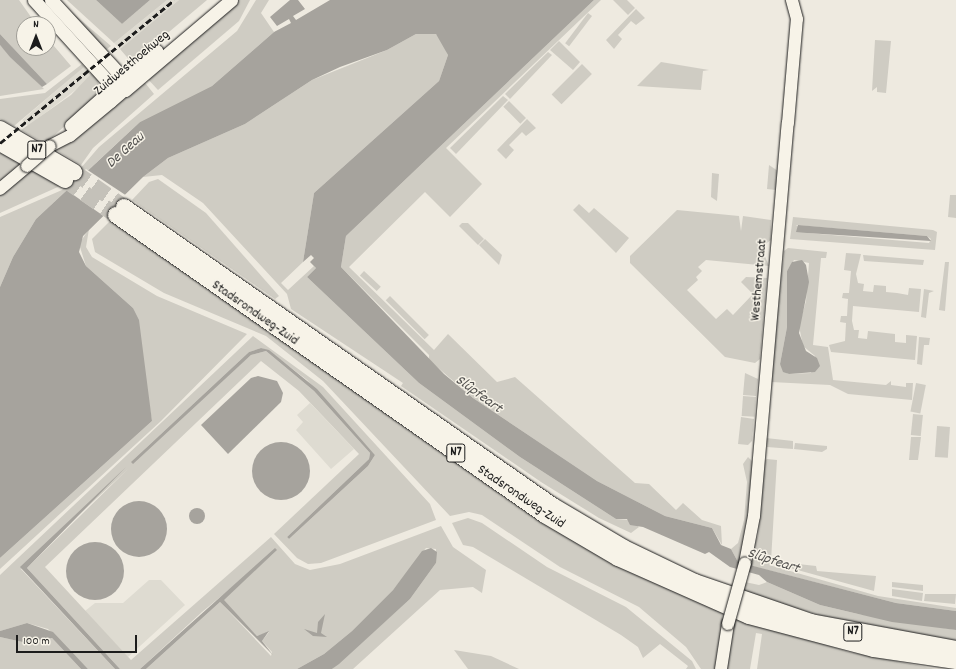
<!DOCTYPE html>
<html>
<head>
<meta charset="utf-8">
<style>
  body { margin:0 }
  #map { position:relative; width:956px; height:669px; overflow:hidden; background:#eeeae0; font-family:Dekko,sans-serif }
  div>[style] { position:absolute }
  .built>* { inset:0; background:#dedbd1 }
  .green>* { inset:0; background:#cfccc3; transform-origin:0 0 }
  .water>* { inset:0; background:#a6a39d }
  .round { border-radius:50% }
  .pier>* { inset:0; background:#eeeae0 }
  .trunk-tunnel>* { height:16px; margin-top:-8px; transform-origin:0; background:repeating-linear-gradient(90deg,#c4c1b9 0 16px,transparent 0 24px) }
  .roads { filter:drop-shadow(0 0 1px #1c1c1c) drop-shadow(0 0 1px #1c1c1c) }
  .tertiary>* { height:12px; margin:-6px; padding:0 6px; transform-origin:6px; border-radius:6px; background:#f7f3e8 }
  .secondary>* { height:13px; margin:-6.5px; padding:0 6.5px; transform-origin:6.5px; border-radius:6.5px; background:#f7f3e8 }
  .trunk>* { height:16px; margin:-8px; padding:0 8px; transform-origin:8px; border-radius:8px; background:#f7f3e8 }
  .rail>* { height:2.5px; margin-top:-1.25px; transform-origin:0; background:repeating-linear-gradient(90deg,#1c1c1c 0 6px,transparent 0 9px) }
  .bridges { filter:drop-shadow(0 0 1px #1c1c1c) drop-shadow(0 0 1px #1c1c1c) }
  .tertiary-bridge>* { height:12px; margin:-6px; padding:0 6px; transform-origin:6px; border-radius:6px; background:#f7f3e8 }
  span { translate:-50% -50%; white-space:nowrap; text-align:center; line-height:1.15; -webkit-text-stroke:3px #f7f3e8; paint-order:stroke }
  .shield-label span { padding:1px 3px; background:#f7f3e8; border:1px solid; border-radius:3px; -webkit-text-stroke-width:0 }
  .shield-label { font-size:13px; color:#1c1c1c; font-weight:700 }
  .street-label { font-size:14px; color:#1c1c1c }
  .water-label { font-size:15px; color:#535250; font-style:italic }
  .north { position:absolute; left:16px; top:16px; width:40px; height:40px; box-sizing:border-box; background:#f7f3e8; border:1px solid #9f9d96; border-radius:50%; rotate:0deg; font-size:11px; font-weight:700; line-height:16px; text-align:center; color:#1c1c1c }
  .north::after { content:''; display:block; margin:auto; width:14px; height:18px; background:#1c1c1c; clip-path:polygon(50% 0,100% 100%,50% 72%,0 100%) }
  .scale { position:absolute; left:16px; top:635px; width:121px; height:18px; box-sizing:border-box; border:2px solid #1c1c1c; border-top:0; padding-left:5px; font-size:12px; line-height:14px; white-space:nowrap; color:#1c1c1c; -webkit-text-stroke:3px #f7f3e8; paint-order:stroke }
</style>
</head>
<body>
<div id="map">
  <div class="built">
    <i style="clip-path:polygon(167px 0,179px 0,120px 49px,114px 43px)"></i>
    <i style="clip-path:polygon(87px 64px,94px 76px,28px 126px,22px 120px)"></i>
    <i style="clip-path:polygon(310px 403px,354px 449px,331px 469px,296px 430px,303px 422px,297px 415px)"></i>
    <i style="clip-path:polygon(149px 580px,161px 580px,185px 605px,128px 657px,85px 611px,95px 603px,123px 603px)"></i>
  </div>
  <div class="green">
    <i style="clip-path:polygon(0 0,19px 0,36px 24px,24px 24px,24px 48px,48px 48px,48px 39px,71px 66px,47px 84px,0 34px)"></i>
    <i style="clip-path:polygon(59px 0,68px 9px,111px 46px,103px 52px)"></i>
    <i style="clip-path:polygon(67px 0,96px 0,122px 24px,150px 0,167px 0,114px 43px)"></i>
    <i style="clip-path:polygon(179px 0,207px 0,132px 63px,120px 49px)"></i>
    <i style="clip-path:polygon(235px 0,250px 0,239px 21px,158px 90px,145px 76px)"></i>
    <i style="clip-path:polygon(256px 0,269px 0,261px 13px,274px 32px,212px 86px,140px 122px,114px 146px,36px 219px,13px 257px,0 287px,0 217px,62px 190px,99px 147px,237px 31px)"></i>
    <i style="clip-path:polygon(594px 0,601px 0,446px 148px,482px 184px,450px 217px,425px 192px,349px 267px,434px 350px,448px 334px,497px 382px,515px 377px,635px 483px,649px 484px,676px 510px,683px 503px,702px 520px,721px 526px,722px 545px,712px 528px,665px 516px,597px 481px,473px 398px,429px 360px,429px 355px,341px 267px,346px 236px)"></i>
    <i style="clip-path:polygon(613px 0,627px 0,635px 8px,628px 15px)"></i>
    <i style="clip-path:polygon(636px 9px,645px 18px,636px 25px,631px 21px,618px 35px,622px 39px,614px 49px,606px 40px)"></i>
    <i style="left:588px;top:13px;width:5px;height:38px;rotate:37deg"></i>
    <i style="clip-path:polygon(416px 34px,436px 34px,442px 41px,448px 55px,439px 81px,314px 193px,303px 262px,281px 283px,288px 290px,314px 266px,316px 268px,307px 277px,419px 383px,520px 457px,616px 519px,631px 520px,639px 527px,631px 533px,599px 518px,541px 482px,401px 386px,403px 383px,291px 309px,287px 294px,203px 203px,162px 175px,143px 177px,168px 158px,245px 124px,312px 80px,387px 50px)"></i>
    <i style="clip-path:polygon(875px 40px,891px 41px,886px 93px,877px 92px,877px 87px,872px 91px)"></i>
    <i style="clip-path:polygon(559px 41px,580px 62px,573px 70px,550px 50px)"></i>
    <i style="clip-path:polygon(0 45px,44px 89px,0 96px)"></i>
    <i style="clip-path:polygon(548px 52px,552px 55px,510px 99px,505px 94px)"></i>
    <i style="clip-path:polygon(661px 62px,709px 70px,703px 71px,701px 90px,637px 86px)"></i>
    <i style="clip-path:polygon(82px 64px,84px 67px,14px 126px,0 119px,0 99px,45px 93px)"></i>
    <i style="left:582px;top:64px;width:14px;height:43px;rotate:45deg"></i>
    <i style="clip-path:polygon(91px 74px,99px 77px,97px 97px,48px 141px,44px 143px,21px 130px,71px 95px)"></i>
    <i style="clip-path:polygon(142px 79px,154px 94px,93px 148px,81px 165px,56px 150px)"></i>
    <i style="clip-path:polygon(503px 96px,508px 100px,456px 154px,450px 148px)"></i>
    <i style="left:509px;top:101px;width:24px;height:8px;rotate:45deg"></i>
    <i style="clip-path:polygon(527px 119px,536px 128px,526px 136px,522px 132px,509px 145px,514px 150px,506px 159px,497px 150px)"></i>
    <i style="clip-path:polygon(0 151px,21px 163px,0 182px)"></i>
    <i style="clip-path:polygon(769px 165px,778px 171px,776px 190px,767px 189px)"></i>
    <i style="clip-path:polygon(32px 169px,60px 186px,0 213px,0 195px)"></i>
    <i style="clip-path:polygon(712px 173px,719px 174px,717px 201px,711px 197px)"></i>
    <i style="clip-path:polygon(158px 179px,206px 213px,279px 296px,275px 299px,132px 200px,149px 182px)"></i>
    <i style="clip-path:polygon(950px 195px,956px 195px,956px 218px,948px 217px)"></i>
    <i style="clip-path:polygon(579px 204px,589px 213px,594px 208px,629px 238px,616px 253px,573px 210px)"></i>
    <i style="clip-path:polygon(677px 210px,739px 216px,741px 231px,743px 216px,771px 220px,771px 240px,764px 245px,764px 254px,769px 266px,706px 260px,698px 267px,702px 271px,696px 277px,698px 280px,687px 290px,716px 319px,727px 309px,733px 315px,753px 294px,741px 282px,746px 277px,767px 278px,760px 359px,755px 363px,725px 357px,630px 263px,630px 256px)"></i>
    <i style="clip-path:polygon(evenodd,793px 217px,933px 230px,937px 232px,935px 250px,790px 239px,793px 217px,796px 225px,927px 236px,931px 239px,929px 243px,807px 233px,796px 225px)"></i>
    <i style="clip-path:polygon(111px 220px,608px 560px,723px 613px,716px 669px,701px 669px,686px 647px,639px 607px,560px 567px,482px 515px,469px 512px,450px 516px,323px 381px,266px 336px,164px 293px,95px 252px,92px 239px)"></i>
    <i style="clip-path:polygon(462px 223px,468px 223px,484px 239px,478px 245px,459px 226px)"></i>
    <i style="clip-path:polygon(89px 229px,86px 247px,92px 257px,157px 296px,247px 334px,161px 421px,0 569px,0 558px,152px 421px,133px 308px,86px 266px,79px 244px)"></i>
    <i style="clip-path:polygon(485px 239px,502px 255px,499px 265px,479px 245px)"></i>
    <i style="clip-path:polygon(evenodd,788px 248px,827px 252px,826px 258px,821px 258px,813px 345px,828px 347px,833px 380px,886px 385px,891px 381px,891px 385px,906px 387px,906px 383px,913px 383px,912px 400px,848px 394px,830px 385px,771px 382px,784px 251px,788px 248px,794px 260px,809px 263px,806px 301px,799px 326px,803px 346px,815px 356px,811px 373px,788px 374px,780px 364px,787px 327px,787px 271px,794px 260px)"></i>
    <i style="clip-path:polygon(846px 253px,861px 254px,856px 274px,858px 283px,864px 284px,863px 291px,873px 292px,874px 285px,886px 286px,886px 292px,897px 293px,908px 295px,909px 288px,921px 289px,919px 312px,853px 306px,852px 321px,854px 330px,859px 330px,858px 338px,867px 339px,868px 331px,895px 334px,895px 342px,906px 343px,906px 335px,917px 336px,915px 360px,831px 352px,829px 345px,845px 341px,846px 323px,840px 322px,841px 316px,847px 316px,848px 299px,842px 298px,843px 293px,849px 293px,851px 271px,844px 270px)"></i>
    <i style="clip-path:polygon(863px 255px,924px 260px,923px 265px,864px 261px)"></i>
    <i style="clip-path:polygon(945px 262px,949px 262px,945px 311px,939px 310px)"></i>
    <i style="left:364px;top:271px;width:23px;height:6px;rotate:43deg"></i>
    <i style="clip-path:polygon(924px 289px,934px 291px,929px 293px,926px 318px,921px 317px)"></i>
    <i style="left:390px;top:296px;width:55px;height:6px;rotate:45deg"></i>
    <i style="clip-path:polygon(evenodd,253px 336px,323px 387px,430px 504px,436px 520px,321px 563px,308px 564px,297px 558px,274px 534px,359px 454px,299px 391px,261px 361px,45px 567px,131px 660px,271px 537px,295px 564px,310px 570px,340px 564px,441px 526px,453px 547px,486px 570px,482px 593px,473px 587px,440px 590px,353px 669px,332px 669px,410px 599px,436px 563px,436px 549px,426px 548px,393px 590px,352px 631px,324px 654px,297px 669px,146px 669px,220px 602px,271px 656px,272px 652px,262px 641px,269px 632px,257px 636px,223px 600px,277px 550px,202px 612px,140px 669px,120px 669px,27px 568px,128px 469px,21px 569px,115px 669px,88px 669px,48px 629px,27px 623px,0 631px,0 575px,253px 336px,261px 348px,269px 351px,307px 380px,375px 455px,368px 466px,289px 539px,287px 537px,369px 459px,370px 453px,314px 391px,266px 351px,251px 355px,131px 462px,249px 352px,261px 348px)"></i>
    <i style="clip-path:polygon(919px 337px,930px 338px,929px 345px,924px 345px,922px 365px,917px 364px)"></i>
    <i style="clip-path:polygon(745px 373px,758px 379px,756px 396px,743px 395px)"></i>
    <i style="left:916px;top:383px;width:10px;height:29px;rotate:11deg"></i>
    <i style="left:743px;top:396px;width:13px;height:20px;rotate:4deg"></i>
    <i style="left:913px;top:414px;width:10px;height:21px;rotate:6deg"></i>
    <i style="clip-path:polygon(741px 417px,754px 419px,752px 441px,748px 445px,738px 444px)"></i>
    <i style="left:937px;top:426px;width:13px;height:31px;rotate:4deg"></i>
    <i style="clip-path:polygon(911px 437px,921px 437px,918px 460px,909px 460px)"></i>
    <i style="clip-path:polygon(766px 438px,793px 441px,793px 449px,767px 447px)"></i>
    <i style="clip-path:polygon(795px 443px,827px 446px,827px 449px,822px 452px,794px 449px)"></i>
    <i style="clip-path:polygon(748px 457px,753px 462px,751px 506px,741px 561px,738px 562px,731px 549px,738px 543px,744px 520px,747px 482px,743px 464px)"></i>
    <i style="clip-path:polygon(767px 459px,777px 460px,771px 561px,816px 566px,817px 571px,876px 576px,874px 591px,772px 563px,769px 565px,878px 596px,956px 608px,956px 611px,896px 603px,748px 565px,758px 535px,763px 462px)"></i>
    <i style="clip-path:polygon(468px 518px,482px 523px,547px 567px,626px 607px,692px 661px,696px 669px,686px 669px,688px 666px,660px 644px,643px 658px,638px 647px,621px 635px,473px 547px,463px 545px,452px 523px)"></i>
    <i style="clip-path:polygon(745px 582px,759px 585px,767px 582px,820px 605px,858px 614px,956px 630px,956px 641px,819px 615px,742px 593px)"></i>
    <i style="clip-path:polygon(892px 582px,923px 585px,923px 591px,892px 587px)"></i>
    <i style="clip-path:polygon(892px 589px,923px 593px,922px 601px,892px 596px)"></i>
    <i style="clip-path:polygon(925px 594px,956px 594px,955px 604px,924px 601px)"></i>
    <i style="clip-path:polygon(736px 617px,849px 652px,936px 669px,757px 669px,762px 634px,756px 633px,750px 669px,726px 669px)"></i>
    <i style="clip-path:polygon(0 637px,27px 643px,52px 638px,81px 669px,0 669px)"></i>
    <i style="clip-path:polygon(454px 650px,491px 656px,519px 669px,468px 669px)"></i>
  </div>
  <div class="water">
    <i style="clip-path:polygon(96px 0,150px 0,122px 24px)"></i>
    <i style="clip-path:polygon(290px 0,298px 0,305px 9px,293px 16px,296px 20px,330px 0,594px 0,346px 236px,341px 267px,444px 374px,473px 398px,597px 481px,665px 516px,712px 528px,721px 545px,731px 549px,738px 562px,896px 603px,956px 611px,956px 630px,892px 622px,820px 605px,767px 582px,759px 575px,730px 567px,709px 552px,705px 554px,643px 527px,630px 525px,627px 519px,616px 519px,520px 457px,419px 383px,307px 277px,316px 268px,310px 262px,314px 258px,311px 255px,303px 262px,314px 193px,439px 81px,448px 55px,436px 34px,416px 34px,387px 50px,340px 67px,312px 80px,245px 124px,168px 158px,143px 177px,83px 236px,79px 252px,86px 266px,133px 308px,139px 320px,152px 421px,0 558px,0 287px,13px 257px,36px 219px,140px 122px,212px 86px,274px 32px,291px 23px,289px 19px,277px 26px,270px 17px)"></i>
    <i style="clip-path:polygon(0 34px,47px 84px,42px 87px,10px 57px,0 45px)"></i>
    <i style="clip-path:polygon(798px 225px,927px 236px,931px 241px,807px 233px,796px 232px)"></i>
    <i style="clip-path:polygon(802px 260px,806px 265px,809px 282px,799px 333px,806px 351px,817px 358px,820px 366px,815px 372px,789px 374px,783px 372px,780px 364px,787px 327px,787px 271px,792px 262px)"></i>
    <i style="clip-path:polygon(261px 348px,269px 350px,317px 389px,375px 455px,368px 466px,289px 539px,287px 537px,369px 459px,370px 453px,314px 391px,266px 351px,251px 355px,133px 464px,131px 462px,249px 352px)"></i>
    <i style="clip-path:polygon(258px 376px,277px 381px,283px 393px,281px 402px,228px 454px,201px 425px,251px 378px)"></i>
    <i class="round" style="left:252px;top:442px;width:58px;height:58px"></i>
    <i style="clip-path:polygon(126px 467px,27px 568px,120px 669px,115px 669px,20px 567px)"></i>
    <i class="round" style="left:111px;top:501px;width:56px;height:56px"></i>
    <i class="round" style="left:189px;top:508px;width:16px;height:16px"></i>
    <i class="round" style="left:66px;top:542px;width:58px;height:58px"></i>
    <i style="clip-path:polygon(275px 548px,277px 550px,224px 600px,257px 636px,269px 631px,262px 641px,273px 655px,220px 602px,146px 669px,140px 669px)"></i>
    <i style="clip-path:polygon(431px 548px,437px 552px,436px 563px,410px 599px,339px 664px,332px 669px,297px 669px,324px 654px,352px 631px,393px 590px,422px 551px)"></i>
    <i style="clip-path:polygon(325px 614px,321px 633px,327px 637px,313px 636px,304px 629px,317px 633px,318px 622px)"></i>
    <i style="clip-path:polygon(27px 623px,53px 632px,88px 669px,81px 669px,52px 638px,27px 643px,0 637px,0 631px)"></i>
  </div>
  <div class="pier">
    <i style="clip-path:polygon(86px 169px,127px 196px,105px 217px,65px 189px)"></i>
  </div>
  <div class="trunk-tunnel">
    <i style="left:74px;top:172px;width:61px;rotate:35deg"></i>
    <i style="left:65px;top:180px;width:62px;rotate:34.5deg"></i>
  </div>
  <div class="roads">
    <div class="tertiary">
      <i style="left:71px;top:126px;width:67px;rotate:-42deg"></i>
      <i style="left:50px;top:146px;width:22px;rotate:-27deg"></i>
      <i style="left:70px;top:136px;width:53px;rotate:-39.7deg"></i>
      <i style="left:111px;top:102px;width:18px;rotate:-41deg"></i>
      <i style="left:125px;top:90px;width:8px;rotate:-97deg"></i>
      <i style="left:0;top:189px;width:35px;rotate:-40deg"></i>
      <i style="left:745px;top:563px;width:48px;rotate:-79.2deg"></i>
      <i style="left:754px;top:516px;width:394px;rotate:-85.1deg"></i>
      <i style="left:788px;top:123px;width:104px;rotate:-85.1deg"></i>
      <i style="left:797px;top:19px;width:20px;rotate:-105deg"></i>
      <i style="left:721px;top:669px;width:46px;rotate:-81.2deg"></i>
    </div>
    <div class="secondary">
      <i style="left:34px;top:0;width:118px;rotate:47.8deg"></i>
      <i style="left:113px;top:87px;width:12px;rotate:14deg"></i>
      <i style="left:125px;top:90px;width:139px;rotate:-40.3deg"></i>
      <i style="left:51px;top:0;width:108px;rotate:47.3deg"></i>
      <i style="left:124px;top:79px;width:43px;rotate:-41.2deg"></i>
    </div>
    <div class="trunk">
      <i style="left:0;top:129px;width:86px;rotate:30.2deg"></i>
      <i style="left:0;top:143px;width:75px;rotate:29.6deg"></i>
      <i style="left:124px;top:207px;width:523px;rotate:34.88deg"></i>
      <i style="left:553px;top:506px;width:82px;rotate:30.6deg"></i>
      <i style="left:624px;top:548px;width:79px;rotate:25.6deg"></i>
      <i style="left:695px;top:582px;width:123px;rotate:19deg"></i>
      <i style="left:811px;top:622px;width:147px;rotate:10.5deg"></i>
      <i style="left:116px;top:215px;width:523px;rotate:34.97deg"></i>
      <i style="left:545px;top:515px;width:85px;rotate:30.5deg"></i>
      <i style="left:618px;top:558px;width:143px;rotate:23.9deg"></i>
      <i style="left:749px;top:616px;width:129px;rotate:14.8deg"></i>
      <i style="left:874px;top:649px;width:83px;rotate:8.3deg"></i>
    </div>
  </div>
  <div class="rail">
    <i style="left:0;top:143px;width:225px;rotate:-39.4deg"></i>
  </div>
  <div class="bridges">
    <div class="tertiary-bridge">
      <i style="left:27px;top:166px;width:30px;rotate:-41deg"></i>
      <i style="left:728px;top:624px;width:63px;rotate:-74.4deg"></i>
    </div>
  </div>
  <div class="shield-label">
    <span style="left:37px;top:150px">N7</span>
    <span style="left:456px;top:453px">N7</span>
    <span style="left:853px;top:632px">N7</span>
  </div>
  <div class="street-label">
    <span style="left:132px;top:63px;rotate:-40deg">Zuidwesthoekweg</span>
    <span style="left:759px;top:280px;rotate:-85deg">Westhemstraat</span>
    <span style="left:255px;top:313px;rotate:35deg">Stadsrondweg-Zuid</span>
    <span style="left:521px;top:497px;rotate:34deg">Stadsrondweg-Zuid</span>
  </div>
  <div class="water-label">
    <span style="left:126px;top:151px;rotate:-42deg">De Geau</span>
    <span style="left:478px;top:395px;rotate:36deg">Slûpfeart</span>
    <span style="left:773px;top:562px;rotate:18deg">Slûpfeart</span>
  </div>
  <div class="north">N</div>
  <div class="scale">100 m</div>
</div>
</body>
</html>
